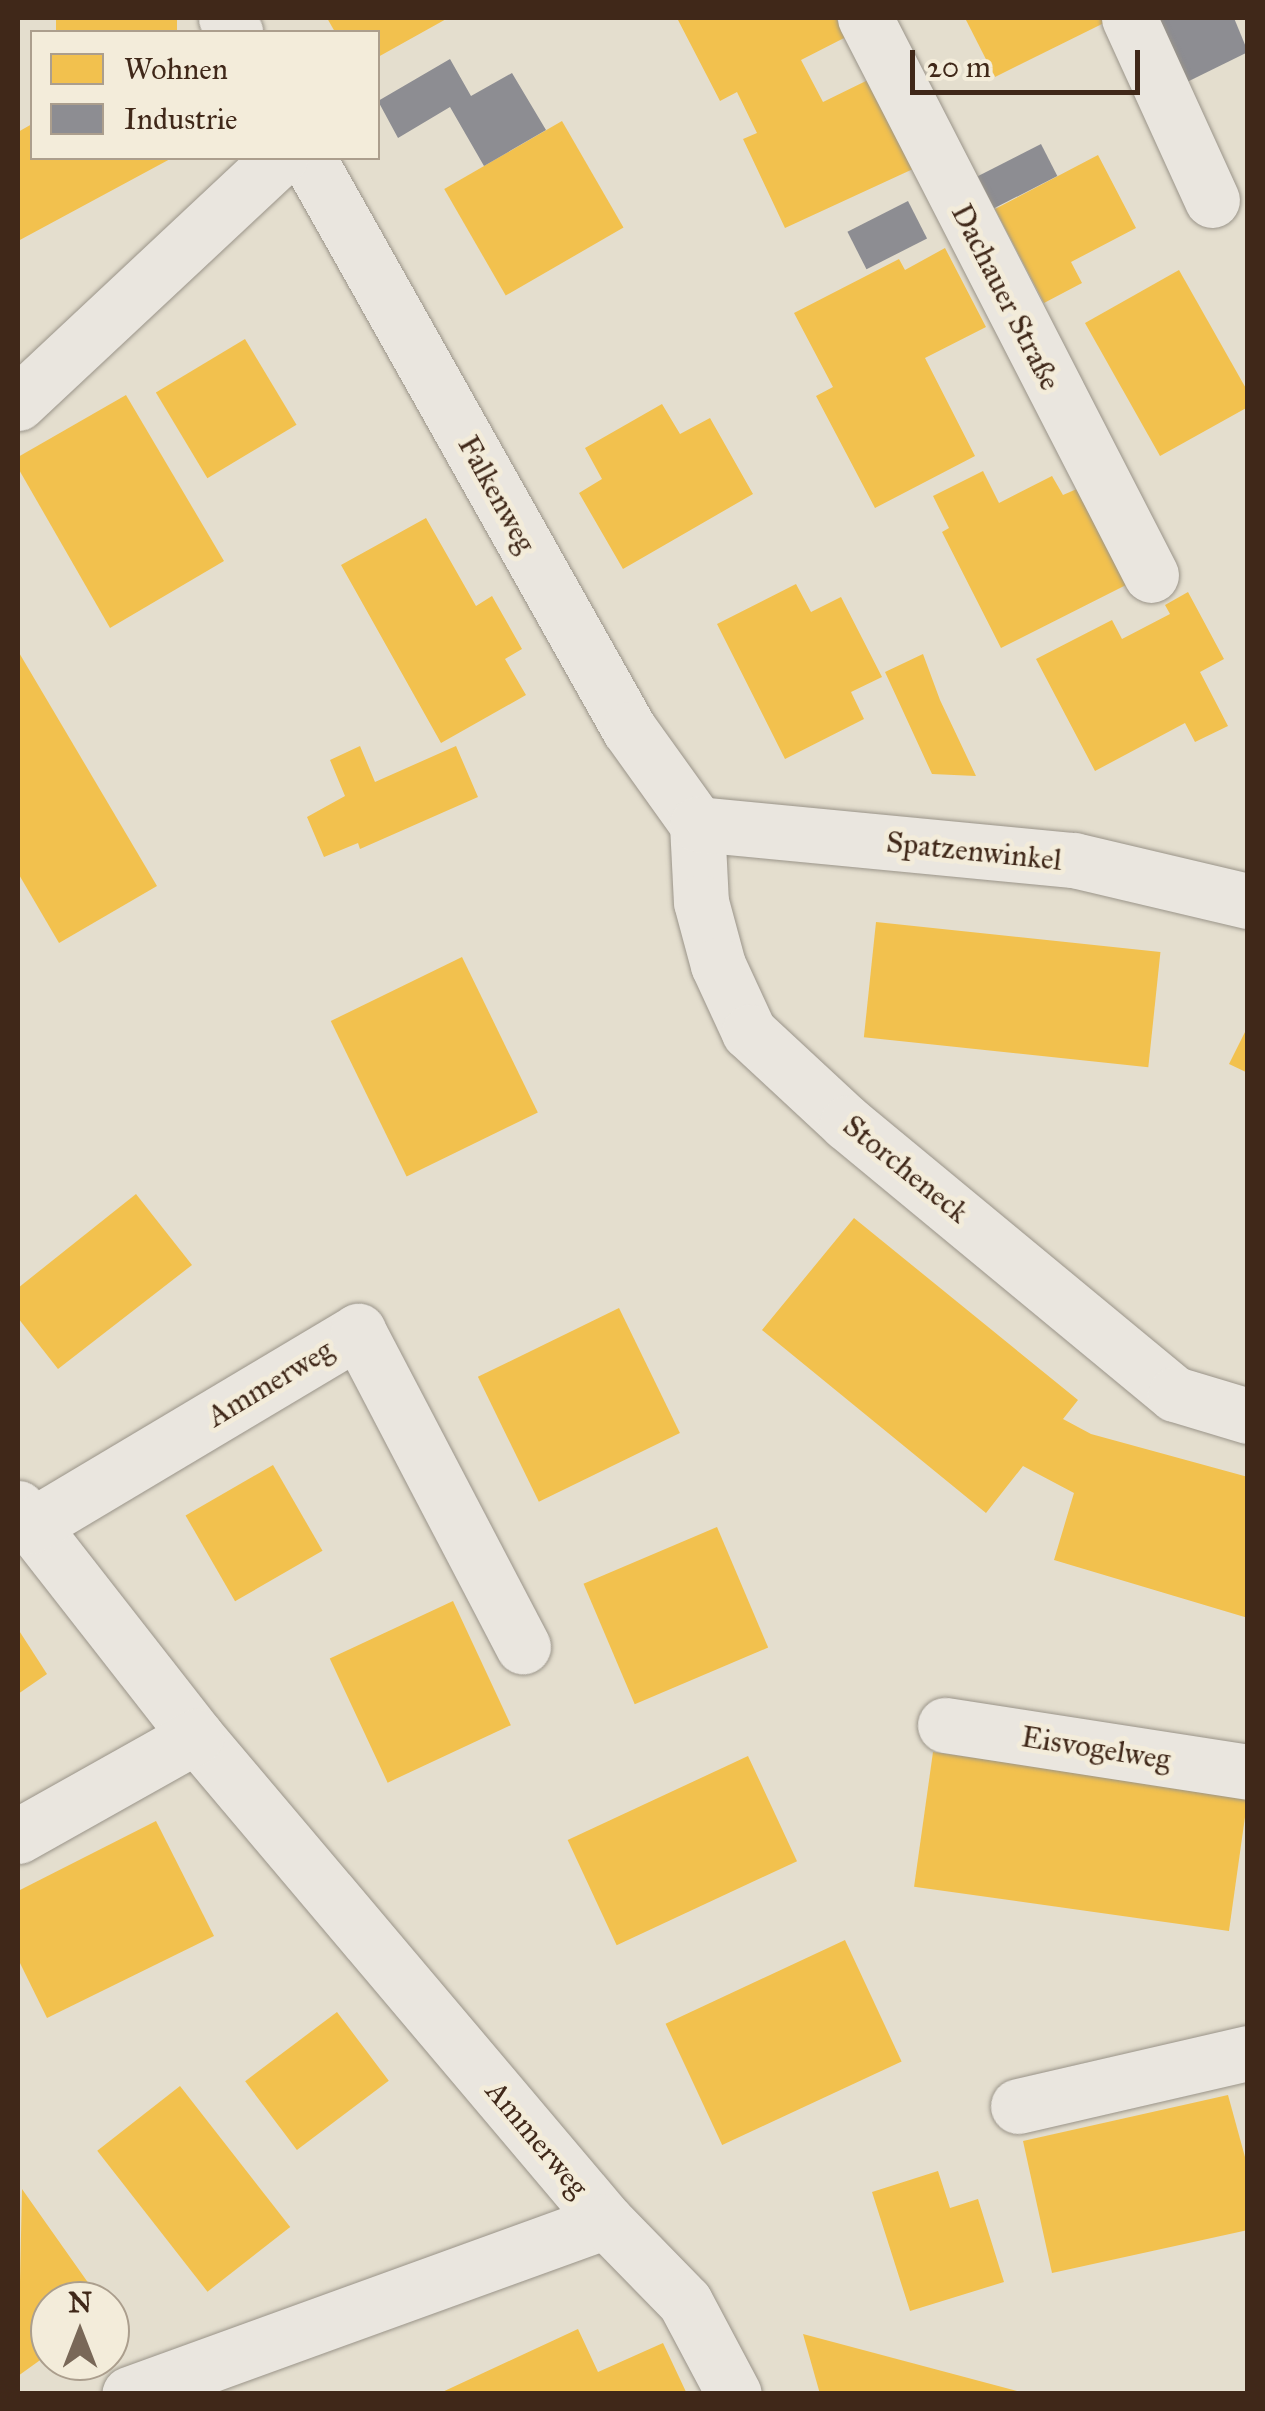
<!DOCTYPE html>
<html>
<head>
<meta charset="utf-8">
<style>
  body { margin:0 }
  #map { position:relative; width:1265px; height:2411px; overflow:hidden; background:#e4dece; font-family:"IM FELL Great Primer",serif }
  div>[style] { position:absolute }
  .homes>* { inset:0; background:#f2c14e; transform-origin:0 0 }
  .industry>* { inset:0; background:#8d8d92; transform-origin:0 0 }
  .roads { filter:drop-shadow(0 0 2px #9a9489) drop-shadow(0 0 2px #9a9489) }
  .minor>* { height:55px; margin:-27.5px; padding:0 27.5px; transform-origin:27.5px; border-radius:27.5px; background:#eae6df }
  span { translate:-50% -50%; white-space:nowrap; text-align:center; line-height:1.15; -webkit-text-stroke:10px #f3ecda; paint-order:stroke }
  .street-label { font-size:30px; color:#402819 }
  .frame { position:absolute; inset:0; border:20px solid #402819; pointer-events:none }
  .legend { position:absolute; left:30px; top:30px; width:350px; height:130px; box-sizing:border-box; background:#f3ecda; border:2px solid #ab9e8d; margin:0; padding:12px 18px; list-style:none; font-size:30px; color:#402819 }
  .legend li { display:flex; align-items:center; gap:20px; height:50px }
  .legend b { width:50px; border:2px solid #ab9e8d }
  .north { position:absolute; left:30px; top:2281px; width:100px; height:100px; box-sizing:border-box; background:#f3ecda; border:2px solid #ab9e8d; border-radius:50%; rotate:0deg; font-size:28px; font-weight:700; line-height:40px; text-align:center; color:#402819 }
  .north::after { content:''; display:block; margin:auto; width:35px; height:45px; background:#796858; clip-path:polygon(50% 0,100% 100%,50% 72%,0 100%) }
  .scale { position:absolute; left:910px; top:50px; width:230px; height:45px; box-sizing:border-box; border:5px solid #402819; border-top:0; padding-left:12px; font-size:30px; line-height:35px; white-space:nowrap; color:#402819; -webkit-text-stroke:8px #f3ecda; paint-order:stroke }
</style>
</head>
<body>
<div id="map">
  <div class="homes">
    <i style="left:56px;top:18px;width:121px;height:15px"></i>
    <i style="clip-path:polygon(327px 18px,448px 18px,378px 57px,378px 32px,335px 32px)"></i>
    <i style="clip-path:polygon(677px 18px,836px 18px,846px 37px,801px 60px,823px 102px,870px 79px,913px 169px,785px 228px,743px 139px,757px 133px,737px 92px,720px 101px)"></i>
    <i style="clip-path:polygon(965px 18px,1101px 18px,1104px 23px,995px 77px)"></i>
    <i style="left:562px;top:121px;width:123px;height:136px;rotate:60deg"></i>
    <i style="clip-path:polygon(32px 124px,32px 158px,172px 158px,18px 241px,18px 132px)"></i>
    <i style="clip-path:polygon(1098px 155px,1136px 228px,1071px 262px,1082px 283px,1044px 303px,995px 209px)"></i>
    <i style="clip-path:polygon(945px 248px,986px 327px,925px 358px,975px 456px,875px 508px,816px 396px,833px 387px,794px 313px,899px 259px,905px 270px)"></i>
    <i style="clip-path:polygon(1179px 270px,1248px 392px,1248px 407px,1160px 456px,1085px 323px)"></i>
    <i style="left:245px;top:339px;width:100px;height:104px;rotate:59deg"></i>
    <i style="clip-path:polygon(126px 395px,224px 561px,110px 628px,18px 468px,18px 457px)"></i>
    <i style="clip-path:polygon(662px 404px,680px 434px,710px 418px,753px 494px,623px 569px,579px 493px,602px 479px,585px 448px)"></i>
    <i style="clip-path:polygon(983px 471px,999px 503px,1052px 476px,1063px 495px,1079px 488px,1128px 584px,1001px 648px,942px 532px,949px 528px,933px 496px)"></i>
    <i style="clip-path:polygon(426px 518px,476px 606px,492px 596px,522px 649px,505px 659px,526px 695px,441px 743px,341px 565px)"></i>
    <i style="clip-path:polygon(796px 584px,811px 612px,841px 597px,882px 677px,851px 692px,864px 719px,785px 759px,717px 624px)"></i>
    <i style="clip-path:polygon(1188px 592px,1224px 659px,1200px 672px,1228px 726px,1195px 742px,1185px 723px,1095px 771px,1036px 659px,1112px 620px,1122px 639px,1170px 614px,1165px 605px)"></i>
    <i style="clip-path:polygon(18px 651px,157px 886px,59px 943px,18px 873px)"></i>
    <i style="clip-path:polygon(923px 654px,940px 700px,976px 776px,932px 774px,885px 672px)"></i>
    <i style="clip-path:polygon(360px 746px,375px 782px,456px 746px,478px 797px,360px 849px,358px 843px,324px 857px,307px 817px,345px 796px,330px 760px)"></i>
    <i style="left:876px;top:922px;width:286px;height:116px;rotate:6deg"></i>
    <i style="left:462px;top:957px;width:173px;height:146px;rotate:64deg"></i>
    <i style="clip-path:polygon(1248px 1026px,1248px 1073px,1229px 1064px)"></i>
    <i style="clip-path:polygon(136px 1194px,192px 1265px,58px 1369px,18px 1318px,18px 1288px)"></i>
    <i style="clip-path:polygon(854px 1218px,1078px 1400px,1063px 1419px,1091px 1434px,1248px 1477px,1248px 1618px,1054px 1560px,1074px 1493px,1023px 1466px,986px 1513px,762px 1330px)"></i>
    <i style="left:619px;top:1308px;width:139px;height:157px;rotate:64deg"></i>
    <i style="left:273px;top:1465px;width:99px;height:101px;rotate:60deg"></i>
    <i style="left:717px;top:1527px;width:131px;height:145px;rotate:67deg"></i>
    <i style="left:453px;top:1601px;width:137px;height:136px;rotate:65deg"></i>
    <i style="clip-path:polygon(18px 1629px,47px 1674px,18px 1694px)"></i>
    <i style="left:933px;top:1752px;width:318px;height:136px;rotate:8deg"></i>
    <i style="left:748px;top:1756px;width:116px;height:199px;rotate:65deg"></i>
    <i style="clip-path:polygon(156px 1821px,214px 1936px,47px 2018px,18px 1959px,18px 1891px)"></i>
    <i style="left:845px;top:1940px;width:134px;height:198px;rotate:65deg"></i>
    <i style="left:337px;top:2012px;width:86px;height:115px;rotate:53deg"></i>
    <i style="left:180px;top:2086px;width:179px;height:105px;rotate:52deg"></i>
    <i style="clip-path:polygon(1228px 2095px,1248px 2168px,1248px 2230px,1052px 2273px,1023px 2141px)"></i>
    <i style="clip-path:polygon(938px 2171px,950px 2208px,978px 2199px,1004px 2282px,910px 2311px,872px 2192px)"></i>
    <i style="clip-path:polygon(22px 2189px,101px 2301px,50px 2301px,50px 2353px,18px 2376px)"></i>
    <i style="clip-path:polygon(578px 2329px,598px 2372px,663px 2343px,687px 2394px,438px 2394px)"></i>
    <i style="clip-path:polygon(803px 2334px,1021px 2392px,1020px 2394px,820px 2394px)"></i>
  </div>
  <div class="industry">
    <i style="clip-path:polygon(1156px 18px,1234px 18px,1248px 52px,1187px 82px)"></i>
    <i style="clip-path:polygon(450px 59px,471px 96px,512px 73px,546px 130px,484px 166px,450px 107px,398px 138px,378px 101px)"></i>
    <i style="left:1041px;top:144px;width:36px;height:71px;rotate:63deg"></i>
    <i style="left:908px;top:201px;width:42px;height:68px;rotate:63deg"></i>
  </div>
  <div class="roads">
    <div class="minor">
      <i style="left:226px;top:18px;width:17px;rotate:57deg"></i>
      <i style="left:865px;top:18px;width:626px;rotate:62.82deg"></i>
      <i style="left:1129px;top:18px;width:200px;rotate:65.5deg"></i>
      <i style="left:308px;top:158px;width:655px;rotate:60.66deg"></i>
      <i style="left:629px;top:729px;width:117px;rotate:54.4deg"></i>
      <i style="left:18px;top:403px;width:359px;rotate:-43.1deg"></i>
      <i style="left:697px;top:824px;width:78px;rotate:87.1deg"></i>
      <i style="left:701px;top:902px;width:65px;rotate:74.9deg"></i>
      <i style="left:718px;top:965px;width:74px;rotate:65.2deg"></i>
      <i style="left:749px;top:1032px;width:134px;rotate:42.9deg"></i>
      <i style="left:847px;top:1123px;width:425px;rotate:39.6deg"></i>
      <i style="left:1175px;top:1394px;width:76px;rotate:16.8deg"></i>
      <i style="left:697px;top:824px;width:379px;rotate:5.5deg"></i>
      <i style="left:1074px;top:860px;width:179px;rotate:13.3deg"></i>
      <i style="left:18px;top:1508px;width:289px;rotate:52deg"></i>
      <i style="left:196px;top:1736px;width:635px;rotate:49.79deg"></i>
      <i style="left:606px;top:2221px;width:507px;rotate:160.07deg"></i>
      <i style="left:31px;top:1526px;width:381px;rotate:-30.8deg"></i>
      <i style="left:358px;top:1331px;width:356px;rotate:62.4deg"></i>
      <i style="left:945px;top:1725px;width:307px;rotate:8.8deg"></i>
      <i style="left:18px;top:1836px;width:204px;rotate:-29.3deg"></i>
      <i style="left:1018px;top:2106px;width:236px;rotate:-13deg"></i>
      <i style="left:606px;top:2221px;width:113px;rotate:45.7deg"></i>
      <i style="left:685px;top:2302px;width:104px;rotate:62deg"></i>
    </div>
  </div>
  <div class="street-label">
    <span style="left:1006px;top:297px;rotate:63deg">Dachauer Straße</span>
    <span style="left:497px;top:494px;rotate:61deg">Falkenweg</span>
    <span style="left:974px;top:851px;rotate:6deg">Spatzenwinkel</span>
    <span style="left:906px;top:1169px;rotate:39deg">Storcheneck</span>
    <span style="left:270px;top:1383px;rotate:-31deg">Ammerweg</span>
    <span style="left:1096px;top:1748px;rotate:9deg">Eisvogelweg</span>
    <span style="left:537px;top:2139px;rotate:50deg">Ammerweg</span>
  </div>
  <div class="frame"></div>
  <ul class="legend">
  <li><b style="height:28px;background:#f2c14e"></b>Wohnen</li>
  <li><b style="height:28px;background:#8d8d92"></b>Industrie</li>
  </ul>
  <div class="north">N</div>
  <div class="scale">20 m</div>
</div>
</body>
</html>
